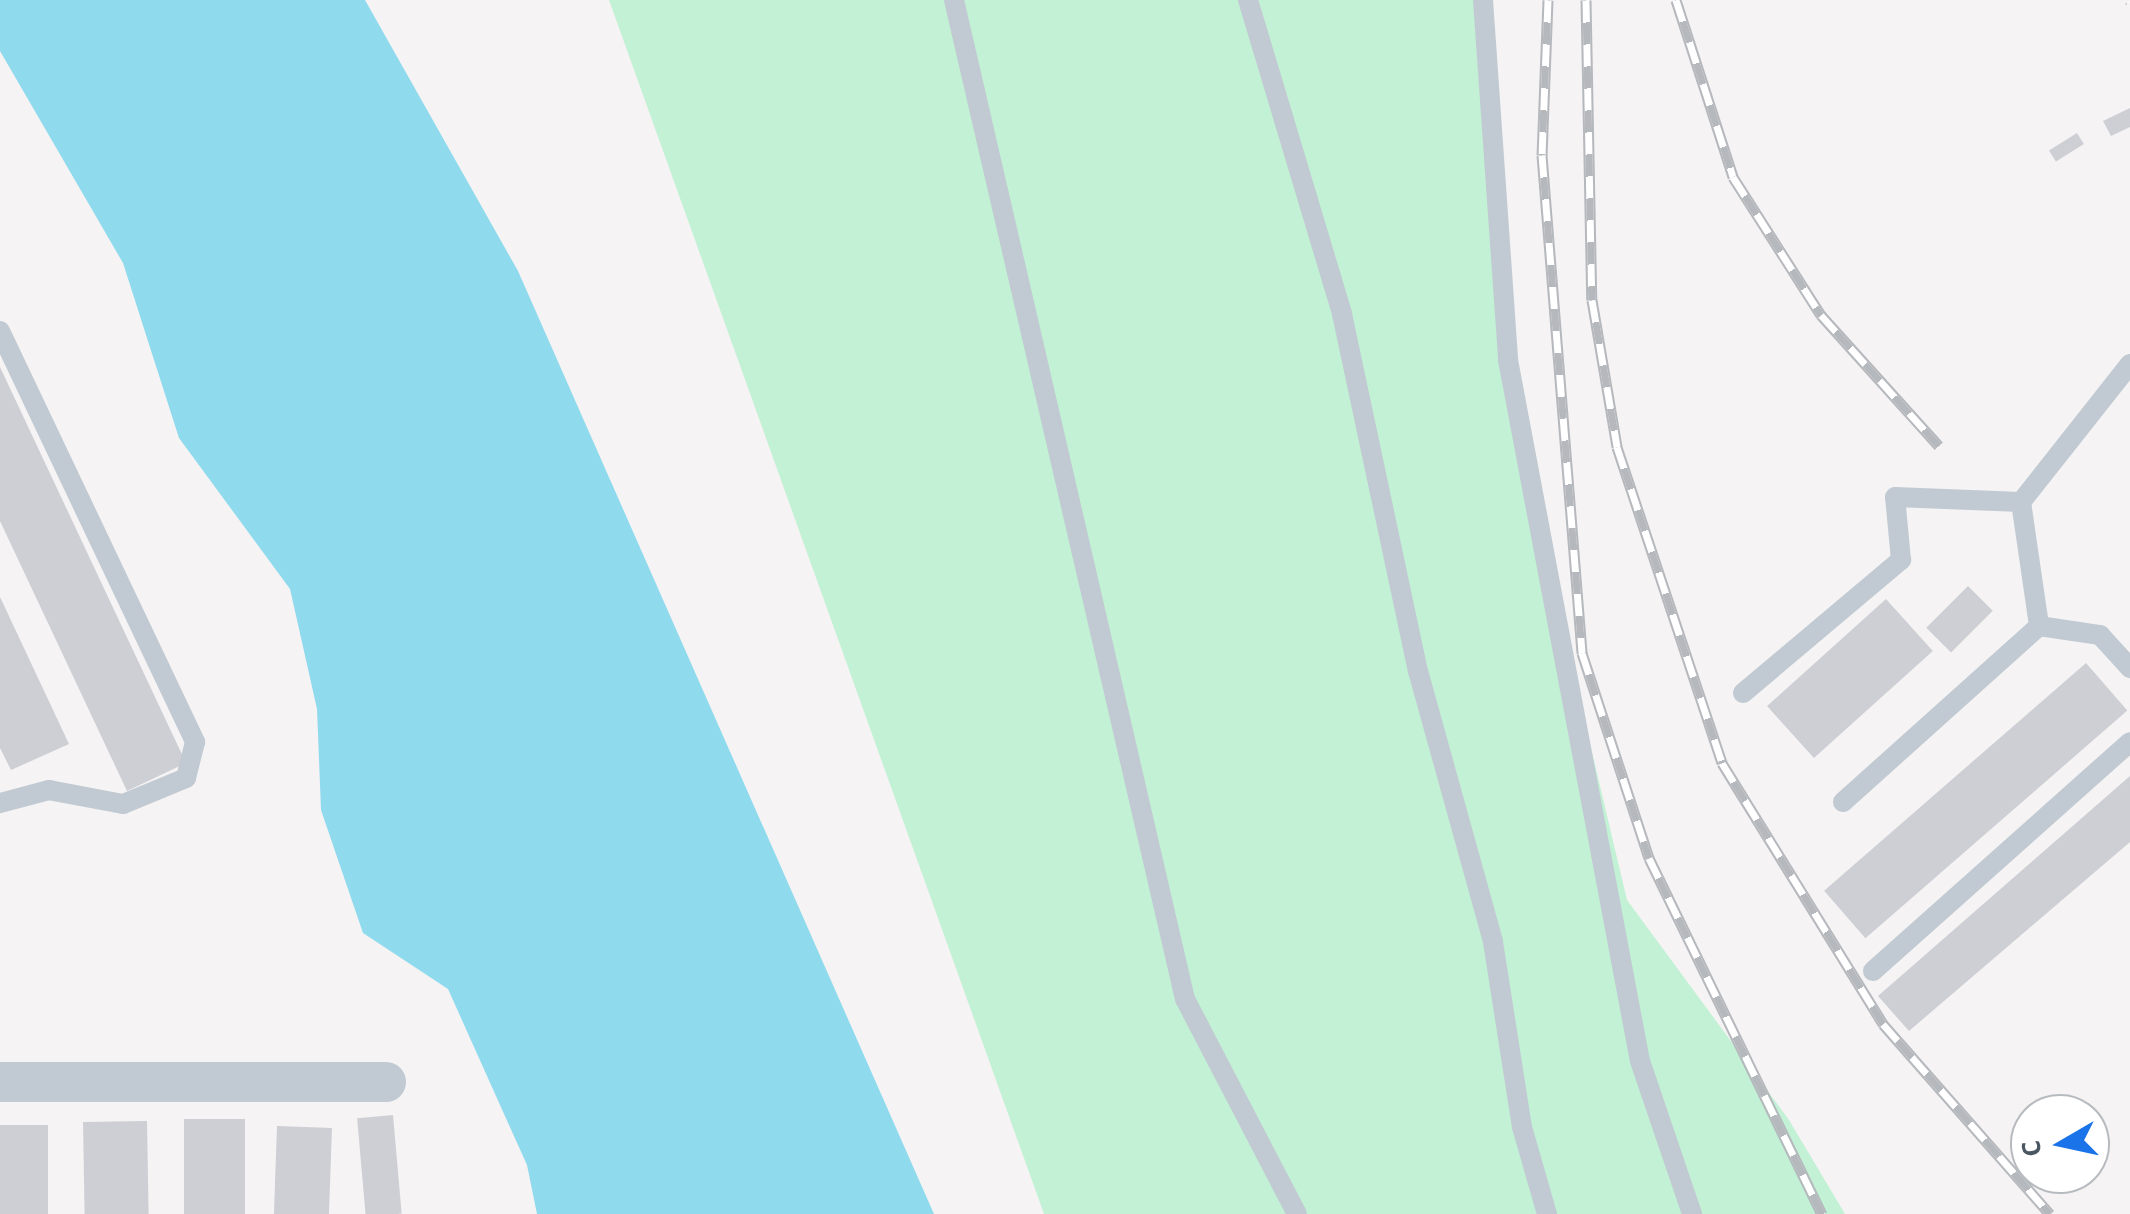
<!DOCTYPE html>
<html>
<head>
<meta charset="utf-8">
<style>
  body { margin:0 }
  #map { position:relative; width:2130px; height:1214px; overflow:hidden; background:#f5f3f3; font-family:"Alegreya Sans",sans-serif }
  div>[style] { position:absolute }
  .green>* { inset:0; background:#c3f1d5 }
  .water>* { inset:0; background:#90daee }
  .building>* { inset:0; background:#cdcfd5; transform-origin:0 0 }
  .lane>* { height:20px; margin:-10px; padding:0 10px; transform-origin:10px; border-radius:10px; background:#c1cad2 }
  .street>* { height:40px; margin:-20px; padding:0 20px; transform-origin:20px; border-radius:20px; background:#c1cad2 }
  .rail>* { height:11px; margin-top:-5.5px; transform-origin:0; background:repeating-linear-gradient(90deg,#fff 0 22px,#b5b8bd 0 44px); box-sizing:border-box; border-block:2px solid #b5b8bd }
  span { translate:-50% -50%; white-space:nowrap; text-align:center; line-height:1.15; -webkit-text-stroke:8px #fff; paint-order:stroke }
  .north { position:absolute; left:2010px; top:1094px; width:100px; height:100px; box-sizing:border-box; background:#fff; border:2px solid #b7bbc0; border-radius:50%; rotate:261deg; font-size:28px; font-weight:700; line-height:40px; text-align:center; color:#4a5661 }
  .north::after { content:''; display:block; margin:auto; width:35px; height:45px; background:#1a73e8; clip-path:polygon(50% 0,100% 100%,50% 72%,0 100%) }
</style>
</head>
<body>
<div id="map">
  <div class="green">
    <i style="clip-path:polygon(609px 0,1481px 0,1501px 368px,1627px 900px,1789px 1120px,1845px 1214px,1044px 1214px)"></i>
  </div>
  <div class="water">
    <i style="clip-path:polygon(0 0,365px 0,518px 271px,934px 1214px,537px 1214px,527px 1165px,448px 989px,363px 933px,321px 810px,317px 709px,290px 589px,179px 438px,123px 263px,0 51px)"></i>
  </div>
  <div class="building">
    <i style="clip-path:polygon(2130px 108px,2130px 127px,2111px 136px,2103px 121px)"></i>
    <i style="left:2077px;top:133px;width:13px;height:33px;rotate:58deg"></i>
    <i style="clip-path:polygon(0 367px,186px 763px,127px 791px,0 521px)"></i>
    <i style="left:1968px;top:586px;width:35px;height:59px;rotate:45deg"></i>
    <i style="clip-path:polygon(0 597px,69px 744px,11px 770px,0 748px)"></i>
    <i style="left:1886px;top:599px;width:70px;height:160px;rotate:48deg"></i>
    <i style="left:2086px;top:663px;width:63px;height:347px;rotate:49deg"></i>
    <i style="clip-path:polygon(2130px 776px,2130px 842px,1909px 1031px,1878px 996px)"></i>
    <i style="left:393px;top:1115px;width:99px;height:36px;rotate:85deg"></i>
    <i style="left:184px;top:1119px;width:61px;height:95px"></i>
    <i style="left:147px;top:1121px;width:93px;height:64px;rotate:89deg"></i>
    <i style="left:0;top:1125px;width:48px;height:89px"></i>
    <i style="left:277px;top:1126px;width:55px;height:88px;rotate:2deg"></i>
  </div>
  <div class="lane">
    <i style="left:954px;top:0;width:1025px;rotate:76.98deg"></i>
    <i style="left:1185px;top:999px;width:242px;rotate:62.5deg"></i>
    <i style="left:1248px;top:0;width:328px;rotate:73.3deg"></i>
    <i style="left:1342px;top:314px;width:365px;rotate:78deg"></i>
    <i style="left:1418px;top:671px;width:281px;rotate:74.5deg"></i>
    <i style="left:1493px;top:942px;width:187px;rotate:81.1deg"></i>
    <i style="left:1522px;top:1127px;width:91px;rotate:74deg"></i>
    <i style="left:1483px;top:0;width:361px;rotate:86deg"></i>
    <i style="left:1508px;top:360px;width:713px;rotate:79.34deg"></i>
    <i style="left:1640px;top:1061px;width:162px;rotate:71.2deg"></i>
    <i style="left:0;top:331px;width:455px;rotate:64.6deg"></i>
    <i style="left:195px;top:742px;width:37px;rotate:104deg"></i>
    <i style="left:186px;top:778px;width:68px;rotate:157.6deg"></i>
    <i style="left:123px;top:804px;width:75px;rotate:-169.3deg"></i>
    <i style="left:49px;top:790px;width:51px;rotate:165.1deg"></i>
    <i style="left:2130px;top:364px;width:176px;rotate:128.3deg"></i>
    <i style="left:2021px;top:502px;width:125px;rotate:81.7deg"></i>
    <i style="left:2039px;top:626px;width:62px;rotate:8.4deg"></i>
    <i style="left:2100px;top:635px;width:45px;rotate:47.7deg"></i>
    <i style="left:1743px;top:693px;width:207px;rotate:-40.1deg"></i>
    <i style="left:1901px;top:560px;width:63px;rotate:-95.4deg"></i>
    <i style="left:1895px;top:497px;width:126px;rotate:2.3deg"></i>
    <i style="left:1843px;top:802px;width:263px;rotate:-41.9deg"></i>
    <i style="left:1873px;top:971px;width:344px;rotate:-41.7deg"></i>
  </div>
  <div class="street">
    <i style="left:0;top:1082px;width:386px"></i>
  </div>
  <div class="rail">
    <i style="left:1548px;top:0;width:155px;rotate:92.2deg"></i>
    <i style="left:1542px;top:155px;width:500px;rotate:85.4deg"></i>
    <i style="left:1582px;top:653px;width:216px;rotate:71.9deg"></i>
    <i style="left:1649px;top:858px;width:396px;rotate:64.1deg"></i>
    <i style="left:1586px;top:0;width:300px;rotate:88.9deg"></i>
    <i style="left:1592px;top:300px;width:149px;rotate:80.3deg"></i>
    <i style="left:1617px;top:447px;width:333px;rotate:71.6deg"></i>
    <i style="left:1722px;top:763px;width:307px;rotate:58.3deg"></i>
    <i style="left:1883px;top:1024px;width:253px;rotate:48.7deg"></i>
    <i style="left:1676px;top:0;width:186px;rotate:72.1deg"></i>
    <i style="left:1733px;top:177px;width:164px;rotate:57.5deg"></i>
    <i style="left:1821px;top:315px;width:176px;rotate:48deg"></i>
    <i style="left:2129px;top:0;width:1px;rotate:45deg"></i>
  </div>
  <div class="north">С</div>
</div>
</body>
</html>
